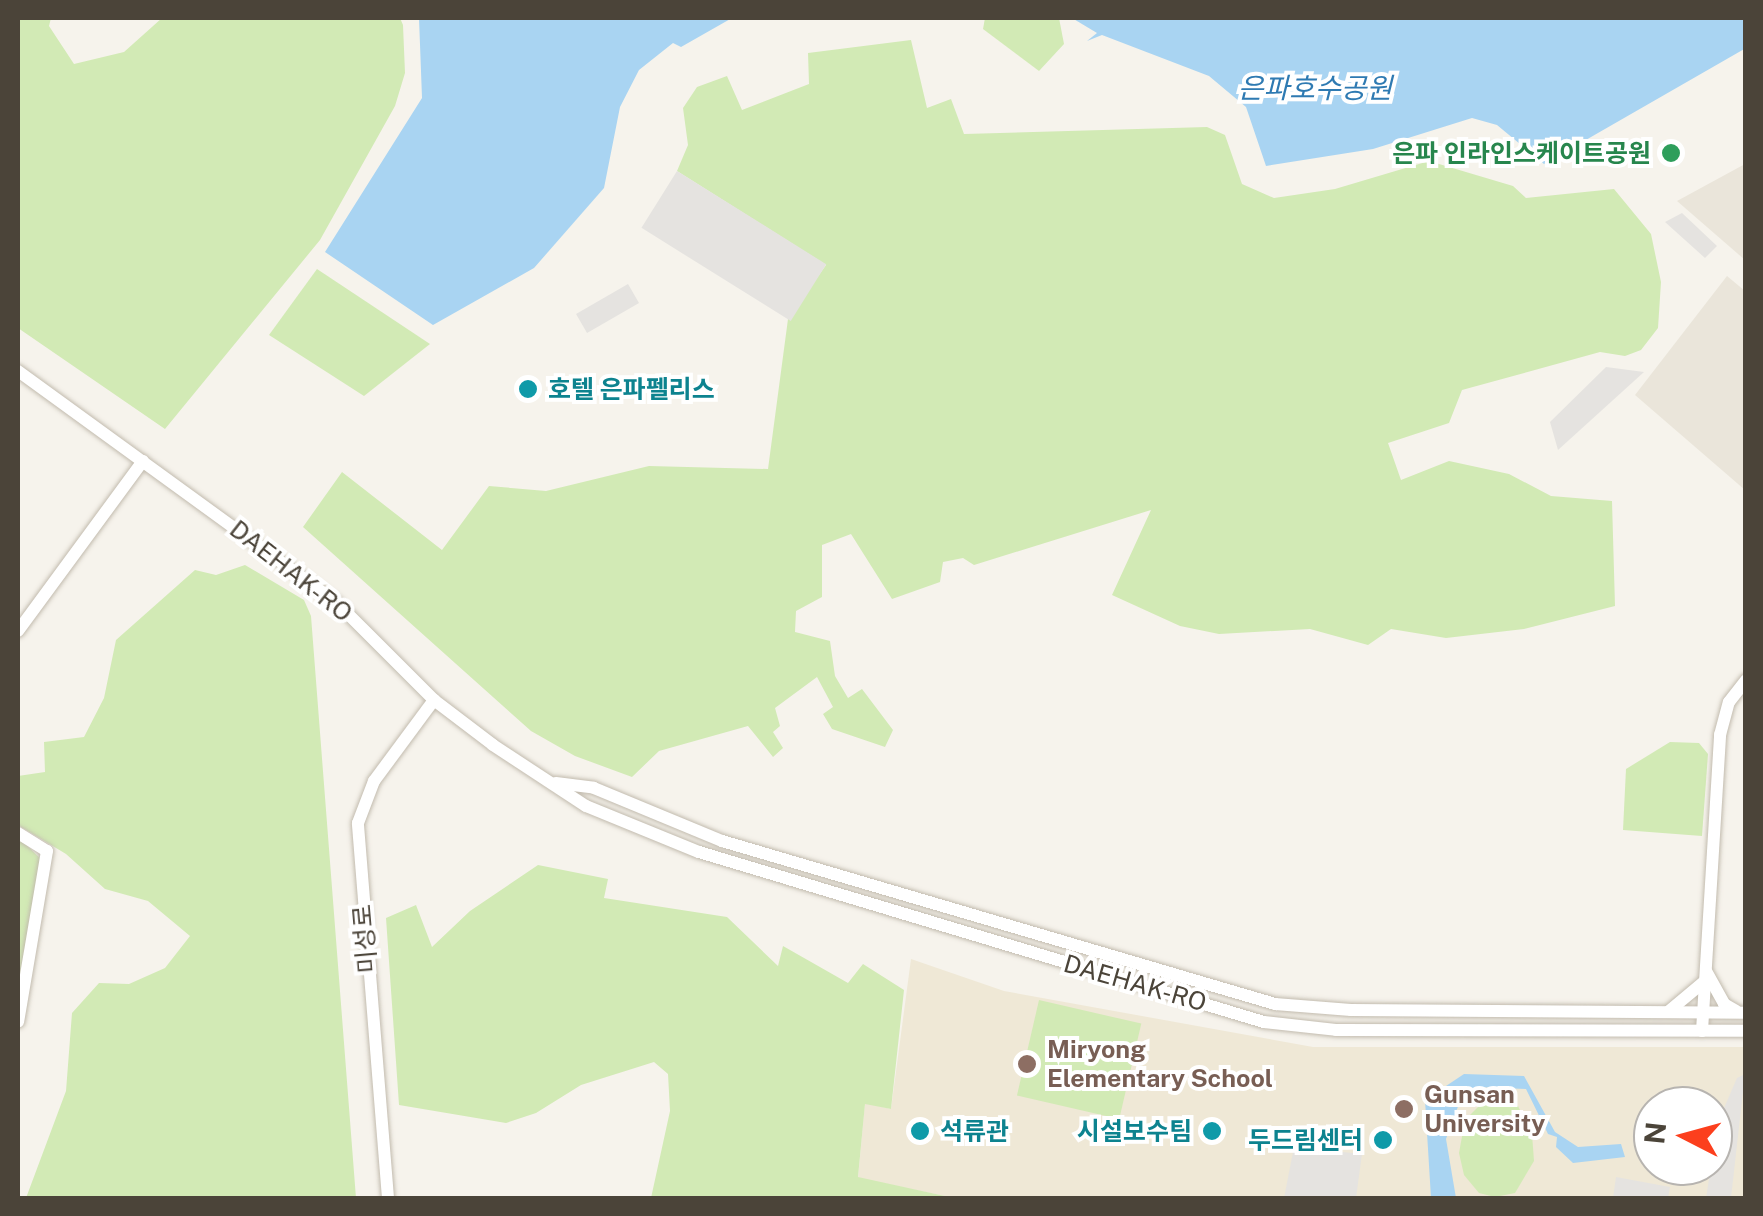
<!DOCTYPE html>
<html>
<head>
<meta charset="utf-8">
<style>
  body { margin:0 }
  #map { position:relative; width:1763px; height:1216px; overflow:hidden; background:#f6f3ec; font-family:"Public Sans","Noto Sans KR",sans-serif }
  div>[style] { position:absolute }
  .residential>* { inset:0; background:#eae5da }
  .education>* { inset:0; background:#efe8d6 }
  .green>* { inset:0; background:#d2eab5; transform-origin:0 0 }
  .parking>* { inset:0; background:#e5e3e0; transform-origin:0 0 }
  .water>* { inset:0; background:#a9d4f2 }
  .roads { filter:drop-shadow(0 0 2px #c2bbae) drop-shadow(0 0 2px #c2bbae) }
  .tertiary>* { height:12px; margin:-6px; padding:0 6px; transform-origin:6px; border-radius:6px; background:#fff }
  .dots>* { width:28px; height:28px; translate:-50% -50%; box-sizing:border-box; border:5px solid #fff; border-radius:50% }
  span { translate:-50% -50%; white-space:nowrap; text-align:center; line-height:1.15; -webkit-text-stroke:8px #fff; paint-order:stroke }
  .leisure-label { font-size:25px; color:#27864d; font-weight:700 }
  .right { translate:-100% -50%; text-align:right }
  .culture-label { font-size:25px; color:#0d838f; font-weight:700 }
  .left { translate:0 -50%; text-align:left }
  .street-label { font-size:25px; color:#4b4439 }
  .education-label { font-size:25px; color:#785e54; font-weight:700 }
  .water-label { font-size:28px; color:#2e7ab2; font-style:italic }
  .frame { position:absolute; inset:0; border:20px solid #4b4439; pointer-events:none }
  .north { position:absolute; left:1633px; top:1086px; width:100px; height:100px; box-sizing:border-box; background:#fff; border:2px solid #b7b4b0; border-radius:50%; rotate:276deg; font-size:28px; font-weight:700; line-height:40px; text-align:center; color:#4b4439 }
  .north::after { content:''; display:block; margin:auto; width:35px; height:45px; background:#fc3f1d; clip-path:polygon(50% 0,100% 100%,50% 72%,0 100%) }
</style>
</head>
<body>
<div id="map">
  <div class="residential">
    <i style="clip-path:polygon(1745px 164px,1745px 260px,1677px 201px)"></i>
    <i style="clip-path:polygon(1727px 276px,1745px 291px,1745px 490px,1635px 395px)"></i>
  </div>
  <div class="education">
    <i style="clip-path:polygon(evenodd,911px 959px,1004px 991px,1313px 1047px,1745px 1047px,1745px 1198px,954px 1198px,858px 1178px,865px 1103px,891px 1109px,911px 959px,1653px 1106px,1713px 1106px,1713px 1166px,1653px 1166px,1653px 1106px)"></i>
  </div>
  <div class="green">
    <i style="clip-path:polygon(18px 18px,51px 18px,49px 26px,74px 64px,124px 52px,162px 18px,400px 18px,403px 25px,405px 73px,395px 106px,320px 240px,165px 429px,18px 328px)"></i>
    <i style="clip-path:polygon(985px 18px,1059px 18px,1064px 44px,1039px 71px,983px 29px)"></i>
    <i style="clip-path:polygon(911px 40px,927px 108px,951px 99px,964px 134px,1207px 127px,1225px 135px,1242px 184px,1274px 198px,1335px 189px,1429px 161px,1513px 186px,1526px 198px,1614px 189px,1651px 234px,1661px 282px,1658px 328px,1641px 350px,1625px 356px,1600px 352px,1462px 390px,1449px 423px,1388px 443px,1401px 480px,1449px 461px,1509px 474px,1551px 496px,1612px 501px,1615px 606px,1524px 629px,1446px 638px,1391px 629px,1368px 645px,1310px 629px,1219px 634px,1180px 626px,1112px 595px,1151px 510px,974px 565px,963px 558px,943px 562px,940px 582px,892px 599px,851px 534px,822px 545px,822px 597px,796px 611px,795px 632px,830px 641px,835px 676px,848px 698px,862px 689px,893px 730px,885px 747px,832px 729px,823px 714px,833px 707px,817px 677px,775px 708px,780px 726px,773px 732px,783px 748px,773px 757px,748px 726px,659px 751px,632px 777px,575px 756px,531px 731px,303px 527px,342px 472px,442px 550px,489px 486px,546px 491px,649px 466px,768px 469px,788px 319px,826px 265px,677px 171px,688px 145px,683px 108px,697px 87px,727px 76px,742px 110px,809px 84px,808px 53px)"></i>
    <i style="clip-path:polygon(317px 269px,430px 344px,364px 396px,269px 335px)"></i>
    <i style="clip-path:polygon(245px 565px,304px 600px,311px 616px,356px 1198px,26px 1198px,66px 1091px,72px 1013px,99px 983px,129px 984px,165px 968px,190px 936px,148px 901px,105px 889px,66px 854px,18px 825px,18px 776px,45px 772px,44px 742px,84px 737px,104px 698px,116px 640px,195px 570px,216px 575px)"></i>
    <i style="clip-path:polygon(1670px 742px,1699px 743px,1708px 754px,1702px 836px,1623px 830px,1626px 769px)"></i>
    <i style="clip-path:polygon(18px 837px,43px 861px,18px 1011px)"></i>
    <i style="clip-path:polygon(538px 865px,608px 879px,604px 898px,727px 917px,778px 966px,783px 946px,848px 983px,863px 964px,904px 990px,891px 1109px,865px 1104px,858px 1177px,954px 1198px,651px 1198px,670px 1111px,668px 1074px,654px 1062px,581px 1085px,536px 1113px,506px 1123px,399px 1105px,386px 918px,416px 905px,432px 947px,470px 911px)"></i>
    <i style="left:1039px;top:1000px;width:105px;height:98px;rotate:13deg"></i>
    <i style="clip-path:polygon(1501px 1100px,1518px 1106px,1532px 1134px,1534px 1161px,1515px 1193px,1495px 1197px,1479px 1193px,1464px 1175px,1459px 1153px,1465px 1120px,1482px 1103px)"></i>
  </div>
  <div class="parking">
    <i style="left:677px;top:171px;width:176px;height:67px;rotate:32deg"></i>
    <i style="clip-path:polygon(1682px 213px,1717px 246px,1705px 258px,1665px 222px)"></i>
    <i style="left:628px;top:284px;width:22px;height:60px;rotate:60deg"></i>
    <i style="clip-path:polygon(1606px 367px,1644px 372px,1558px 450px,1550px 422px)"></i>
    <i style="clip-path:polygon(1745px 1074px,1731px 1198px,1706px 1198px,1718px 1122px,1737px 1078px)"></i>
    <i style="clip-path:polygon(1294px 1147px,1362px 1154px,1356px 1198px,1284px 1198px)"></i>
    <i style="clip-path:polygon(1616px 1177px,1670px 1187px,1668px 1198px,1613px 1198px)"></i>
  </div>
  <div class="water">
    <i style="clip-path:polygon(419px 18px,732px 18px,681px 47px,673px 43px,639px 70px,620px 107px,604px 188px,534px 268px,433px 325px,325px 252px,422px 98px)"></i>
    <i style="clip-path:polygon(1072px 18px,1745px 18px,1746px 48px,1544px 164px,1497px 125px,1472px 118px,1373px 149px,1266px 166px,1246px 107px,1209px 76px,1102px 35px,1087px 41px,1097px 33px)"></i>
    <i style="clip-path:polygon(1464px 1074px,1524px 1076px,1555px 1132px,1578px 1147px,1621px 1144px,1625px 1157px,1573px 1163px,1556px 1147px,1557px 1137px,1548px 1134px,1526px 1089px,1476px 1087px,1463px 1093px,1446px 1139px,1456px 1198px,1431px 1198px,1425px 1100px)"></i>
  </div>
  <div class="roads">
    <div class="tertiary">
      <i style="left:18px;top:371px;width:393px;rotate:36deg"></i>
      <i style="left:336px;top:602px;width:139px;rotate:45deg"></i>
      <i style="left:434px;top:700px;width:74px;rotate:37.3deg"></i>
      <i style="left:493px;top:745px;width:111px;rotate:33.3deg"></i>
      <i style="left:586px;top:806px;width:122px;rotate:22.2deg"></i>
      <i style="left:699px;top:852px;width:590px;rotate:16.75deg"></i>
      <i style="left:1264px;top:1022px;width:72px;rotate:6.3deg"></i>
      <i style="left:1336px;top:1030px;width:410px;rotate:0.1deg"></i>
      <i style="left:18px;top:631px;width:211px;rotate:-53.7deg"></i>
      <i style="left:556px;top:783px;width:38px;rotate:7deg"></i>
      <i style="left:594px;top:788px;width:139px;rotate:22.5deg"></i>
      <i style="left:722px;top:841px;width:577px;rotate:16.42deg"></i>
      <i style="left:1275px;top:1004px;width:76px;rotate:4.5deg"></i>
      <i style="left:1351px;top:1010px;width:395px;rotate:0.4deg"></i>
      <i style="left:18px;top:833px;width:34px;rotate:32deg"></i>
      <i style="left:47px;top:851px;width:173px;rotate:99.6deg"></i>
      <i style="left:1706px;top:971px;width:38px;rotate:61deg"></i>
      <i style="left:1724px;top:1004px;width:14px;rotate:30deg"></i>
      <i style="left:1669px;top:1011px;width:47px;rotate:-39.8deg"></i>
      <i style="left:1702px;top:1031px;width:297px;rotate:-86.5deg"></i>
      <i style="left:1720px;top:735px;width:34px;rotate:-75deg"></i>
      <i style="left:1729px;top:702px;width:28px;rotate:-52deg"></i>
      <i style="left:388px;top:1198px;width:376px;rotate:-94.6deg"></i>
      <i style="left:358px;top:823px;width:45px;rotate:-69.1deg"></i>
      <i style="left:374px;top:781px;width:101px;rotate:-53.5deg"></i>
    </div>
  </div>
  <div class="dots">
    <i style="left:1671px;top:153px;background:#2e9e5b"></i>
    <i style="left:528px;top:389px;background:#0f9aa8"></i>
    <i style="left:1027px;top:1064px;background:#8d6e63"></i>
    <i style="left:1404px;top:1109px;background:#8d6e63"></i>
    <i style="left:920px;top:1131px;background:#0f9aa8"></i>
    <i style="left:1212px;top:1131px;background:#0f9aa8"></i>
    <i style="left:1383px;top:1140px;background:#0f9aa8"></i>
  </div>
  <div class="leisure-label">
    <span class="right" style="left:1651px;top:153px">은파 인라인스케이트공원</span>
  </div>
  <div class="culture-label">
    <span class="left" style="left:548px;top:389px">호텔 은파펠리스</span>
    <span class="left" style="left:940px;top:1131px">석류관</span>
    <span class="right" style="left:1192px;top:1131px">시설보수팀</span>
    <span class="right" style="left:1363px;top:1140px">두드림센터</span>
  </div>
  <div class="street-label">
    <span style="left:291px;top:571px;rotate:38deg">DAEHAK-RO</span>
    <span style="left:365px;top:939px;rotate:-95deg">미성로</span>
    <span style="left:1135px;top:983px;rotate:16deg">DAEHAK-RO</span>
  </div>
  <div class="education-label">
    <span class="left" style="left:1047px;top:1064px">Miryong<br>Elementary School</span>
    <span class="left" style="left:1424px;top:1109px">Gunsan<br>University</span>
  </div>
  <div class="water-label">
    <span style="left:1315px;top:88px">은파호수공원</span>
  </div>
  <div class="frame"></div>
  <div class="north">N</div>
</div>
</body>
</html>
